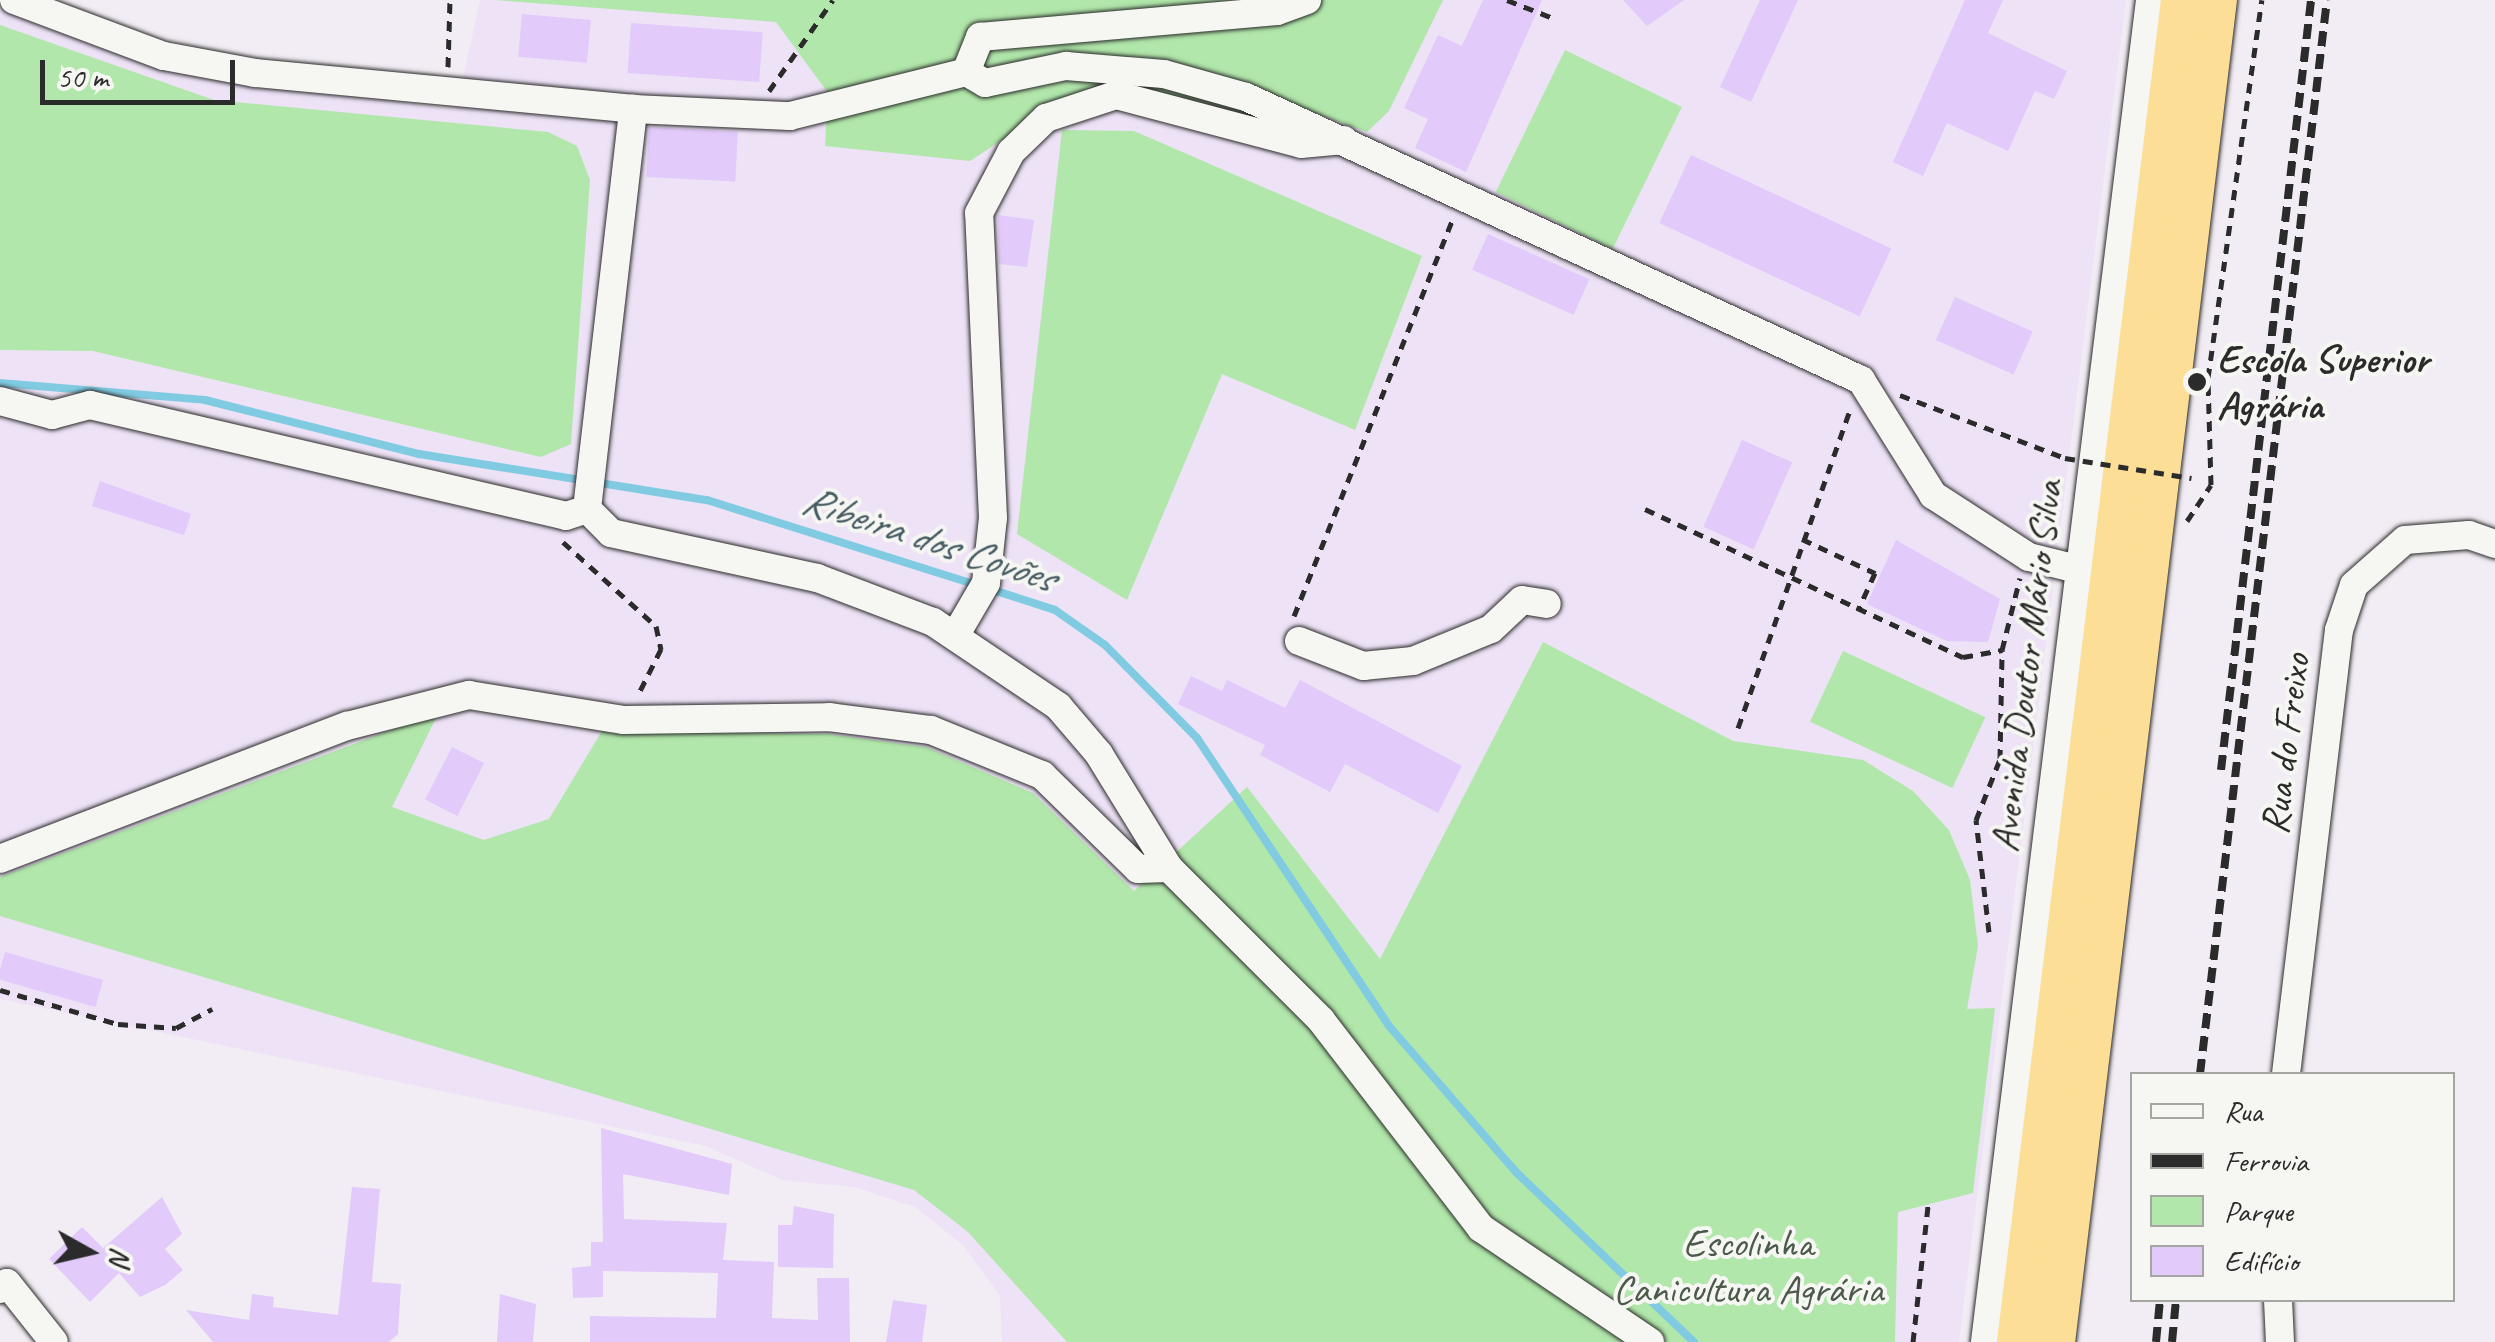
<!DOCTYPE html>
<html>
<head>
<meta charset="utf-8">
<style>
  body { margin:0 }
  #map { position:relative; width:2495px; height:1342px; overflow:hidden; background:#f2edf4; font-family:Caveat,sans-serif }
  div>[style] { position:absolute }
  .built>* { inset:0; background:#ede2f6 }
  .green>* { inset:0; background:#b1e7aa; transform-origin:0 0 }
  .stream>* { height:8px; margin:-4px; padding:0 4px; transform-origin:4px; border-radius:4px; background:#81cbe2 }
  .building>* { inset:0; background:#e2cafa; transform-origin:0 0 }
  .path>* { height:5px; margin-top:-2.5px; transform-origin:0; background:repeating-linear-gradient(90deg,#2b2b2b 0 10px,transparent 0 18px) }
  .roads { filter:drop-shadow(0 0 2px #2b2b2b) drop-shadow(0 0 2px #2b2b2b) }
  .minor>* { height:28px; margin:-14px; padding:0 14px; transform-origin:14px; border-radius:14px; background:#f6f6f2 }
  .highway>* { height:40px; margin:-20px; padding:0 20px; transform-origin:20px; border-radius:20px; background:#fdde96 }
  .rail>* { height:8px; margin-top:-4px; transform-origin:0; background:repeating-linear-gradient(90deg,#2b2b2b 0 15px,transparent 0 23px) }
  .path-bridge>* { height:5px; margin-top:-2.5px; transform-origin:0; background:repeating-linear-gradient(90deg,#2b2b2b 0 10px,transparent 0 18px) }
  .dots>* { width:28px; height:28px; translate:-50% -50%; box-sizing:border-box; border:5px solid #f6f6f2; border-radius:50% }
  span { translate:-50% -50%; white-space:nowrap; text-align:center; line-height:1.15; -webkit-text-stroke:8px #f6f6f2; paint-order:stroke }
  .poi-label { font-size:40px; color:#2b2b2b; font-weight:700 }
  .left { translate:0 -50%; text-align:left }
  .street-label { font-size:40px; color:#2b2b2b }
  .park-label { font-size:40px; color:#4c5a4b }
  .water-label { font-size:42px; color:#455b62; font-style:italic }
  .legend { position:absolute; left:2130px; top:1072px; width:325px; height:230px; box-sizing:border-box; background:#f6f6f2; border:2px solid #a5a5a2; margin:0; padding:12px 18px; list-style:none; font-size:30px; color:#2b2b2b }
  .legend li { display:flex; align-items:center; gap:20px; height:50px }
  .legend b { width:50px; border:2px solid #a5a5a2 }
  .north { position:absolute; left:40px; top:1202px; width:100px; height:100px; -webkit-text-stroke:8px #f6f6f2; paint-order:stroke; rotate:98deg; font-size:28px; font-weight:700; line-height:40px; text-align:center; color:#2b2b2b }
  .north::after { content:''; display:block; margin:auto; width:35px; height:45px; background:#2b2b2b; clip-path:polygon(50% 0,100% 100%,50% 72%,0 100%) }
  .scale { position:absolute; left:40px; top:60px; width:195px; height:45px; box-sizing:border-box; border:5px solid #2b2b2b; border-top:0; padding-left:12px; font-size:30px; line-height:35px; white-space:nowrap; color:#2b2b2b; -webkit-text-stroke:8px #f6f6f2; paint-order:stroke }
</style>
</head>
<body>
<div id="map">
  <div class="built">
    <i style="clip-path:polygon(480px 0,2126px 0,1959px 1342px,1002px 1342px,1000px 1296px,963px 1245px,915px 1207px,854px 1187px,782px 1180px,706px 1146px,0 999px,0 8px,172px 69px,456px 110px)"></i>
  </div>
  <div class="green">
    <i style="clip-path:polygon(495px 0,1443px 0,1389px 111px,1367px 132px,1312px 112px,1284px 133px,1155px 95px,1043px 113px,970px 161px,825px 146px,828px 93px,776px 22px)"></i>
    <i style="clip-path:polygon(0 25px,214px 100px,548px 132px,577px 146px,590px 180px,571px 444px,541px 457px,93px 351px,0 350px)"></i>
    <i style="left:1565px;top:50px;width:130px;height:158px;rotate:26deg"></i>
    <i style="clip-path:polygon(1062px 130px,1134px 131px,1422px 256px,1355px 430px,1222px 374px,1127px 600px,1017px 534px)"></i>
    <i style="clip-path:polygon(1543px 642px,1733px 741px,1863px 760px,1913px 791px,1949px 830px,1970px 880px,1978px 946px,1967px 1009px,1995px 1008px,1973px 1193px,1898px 1212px,1895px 1342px,1067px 1342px,968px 1232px,914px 1190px,0 916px,0 877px,439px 712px,392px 807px,484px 840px,549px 819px,602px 731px,827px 734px,926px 747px,1033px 793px,1134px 891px,1247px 787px,1380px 959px)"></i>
    <i style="left:1843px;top:651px;width:157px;height:78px;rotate:25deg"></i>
  </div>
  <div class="stream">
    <i style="left:0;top:383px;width:206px;rotate:4.7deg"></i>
    <i style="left:205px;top:400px;width:221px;rotate:14.2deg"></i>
    <i style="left:419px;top:454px;width:292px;rotate:9.1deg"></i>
    <i style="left:707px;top:500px;width:282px;rotate:17.5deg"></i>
    <i style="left:990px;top:589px;width:68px;rotate:17.9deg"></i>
    <i style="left:1055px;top:610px;width:61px;rotate:35deg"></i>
    <i style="left:1105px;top:645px;width:131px;rotate:45.3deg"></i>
    <i style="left:1197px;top:738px;width:346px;rotate:56.3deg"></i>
    <i style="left:1389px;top:1026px;width:195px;rotate:49deg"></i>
    <i style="left:1517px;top:1173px;width:245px;rotate:43.7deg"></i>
  </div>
  <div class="building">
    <i style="clip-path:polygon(1483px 0,1542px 0,1466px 172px,1415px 148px,1428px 119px,1404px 108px,1438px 35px,1462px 46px)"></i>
    <i style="clip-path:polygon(1623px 0,1684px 0,1647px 26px)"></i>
    <i style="clip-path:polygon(1760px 0,1798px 0,1751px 102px,1720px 87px)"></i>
    <i style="clip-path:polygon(1965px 0,2003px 0,1988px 33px,2067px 71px,2054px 99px,2035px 91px,2008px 151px,1947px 123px,1923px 176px,1893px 162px)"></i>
    <i style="left:522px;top:14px;width:69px;height:43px;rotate:5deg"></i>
    <i style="left:631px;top:23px;width:132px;height:50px;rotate:4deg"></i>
    <i style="left:649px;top:127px;width:89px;height:50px;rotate:3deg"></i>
    <i style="left:1691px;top:155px;width:221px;height:75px;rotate:25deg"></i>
    <i style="clip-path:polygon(998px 215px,1034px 220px,1027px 267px,999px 264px)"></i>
    <i style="left:1488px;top:234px;width:111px;height:39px;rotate:24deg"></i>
    <i style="left:1955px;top:297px;width:85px;height:47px;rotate:24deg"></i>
    <i style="left:1742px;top:440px;width:55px;height:95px;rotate:24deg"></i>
    <i style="clip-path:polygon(100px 481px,191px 514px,184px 535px,92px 506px)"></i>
    <i style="clip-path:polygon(1896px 540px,2000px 599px,1988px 642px,1947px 641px,1867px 604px)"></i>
    <i style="clip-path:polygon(1191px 676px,1222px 691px,1227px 680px,1285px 708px,1300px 680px,1462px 766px,1438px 813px,1345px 764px,1330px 792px,1260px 755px,1265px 745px,1178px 704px)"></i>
    <i style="left:452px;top:747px;width:36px;height:59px;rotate:27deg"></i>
    <i style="left:5px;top:952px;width:102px;height:28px;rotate:16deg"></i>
    <i style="clip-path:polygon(601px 1128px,732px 1164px,729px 1195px,623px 1174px,624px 1219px,727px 1223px,723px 1260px,774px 1262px,772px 1318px,818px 1320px,817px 1278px,849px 1278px,850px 1342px,590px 1342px,590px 1316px,716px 1318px,718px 1273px,603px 1271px,603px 1297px,573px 1298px,572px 1268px,591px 1266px,591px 1242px,603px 1242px)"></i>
    <i style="clip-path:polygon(352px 1187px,380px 1189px,372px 1282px,401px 1284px,398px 1334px,389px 1342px,213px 1342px,186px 1310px,249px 1320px,252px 1294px,274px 1297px,273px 1307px,338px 1315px)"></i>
    <i style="clip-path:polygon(162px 1197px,182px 1234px,165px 1249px,183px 1270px,165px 1285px,140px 1297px,119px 1273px,90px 1302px,49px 1259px,82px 1227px,103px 1248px)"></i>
    <i style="clip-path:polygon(794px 1206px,834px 1214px,833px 1268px,778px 1267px,778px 1225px,792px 1225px)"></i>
    <i style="clip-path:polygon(500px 1294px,536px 1304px,533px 1342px,497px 1342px)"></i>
    <i style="clip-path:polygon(893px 1300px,927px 1305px,922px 1342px,886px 1342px)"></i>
  </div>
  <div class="path">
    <i style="left:1507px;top:0;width:49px;rotate:21.4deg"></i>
    <i style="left:448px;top:67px;width:67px;rotate:-88.3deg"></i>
    <i style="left:769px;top:91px;width:111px;rotate:-54.9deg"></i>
    <i style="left:1900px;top:395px;width:177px;rotate:20.9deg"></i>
    <i style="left:1645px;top:509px;width:351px;rotate:25deg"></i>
    <i style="left:1963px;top:657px;width:40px;rotate:-10deg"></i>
    <i style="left:2002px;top:650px;width:74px;rotate:-76deg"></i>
    <i style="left:2187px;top:521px;width:43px;rotate:-56.3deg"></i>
    <i style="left:2211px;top:485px;width:107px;rotate:-91.6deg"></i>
    <i style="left:2208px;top:378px;width:382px;rotate:-81.9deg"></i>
    <i style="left:1802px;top:539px;width:81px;rotate:25deg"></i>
    <i style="left:1875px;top:573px;width:41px;rotate:114.7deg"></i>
    <i style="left:563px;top:542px;width:125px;rotate:42.1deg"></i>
    <i style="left:656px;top:626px;width:24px;rotate:78deg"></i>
    <i style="left:661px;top:649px;width:49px;rotate:116.6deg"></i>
    <i style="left:1294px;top:616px;width:429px;rotate:-68.2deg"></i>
    <i style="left:1738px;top:728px;width:335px;rotate:-70.6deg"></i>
    <i style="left:1989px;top:932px;width:113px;rotate:-96.6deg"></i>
    <i style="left:1976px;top:820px;width:66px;rotate:-68.5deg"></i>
    <i style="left:2000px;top:759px;width:109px;rotate:-88.9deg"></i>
    <i style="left:0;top:990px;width:123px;rotate:16.1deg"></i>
    <i style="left:118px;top:1024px;width:58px;rotate:3.9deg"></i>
    <i style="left:176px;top:1028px;width:41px;rotate:-27.8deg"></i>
    <i style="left:1913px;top:1342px;width:137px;rotate:-83.7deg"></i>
  </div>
  <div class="roads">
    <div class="minor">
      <i style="left:14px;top:0;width:160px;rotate:20.5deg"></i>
      <i style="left:164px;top:56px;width:93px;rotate:10.6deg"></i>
      <i style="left:255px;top:73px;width:380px;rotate:5.4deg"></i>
      <i style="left:966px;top:72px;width:38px;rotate:-68deg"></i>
      <i style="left:980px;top:37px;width:298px;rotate:-5deg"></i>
      <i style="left:1277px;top:11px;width:32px;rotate:-20deg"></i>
      <i style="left:0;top:401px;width:54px;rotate:15.1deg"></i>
      <i style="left:52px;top:415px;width:39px;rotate:-15deg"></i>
      <i style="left:90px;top:405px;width:489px;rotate:13.1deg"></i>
      <i style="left:566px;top:516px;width:22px;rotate:-18deg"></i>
      <i style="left:955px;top:636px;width:61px;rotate:-59.7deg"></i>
      <i style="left:986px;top:583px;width:65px;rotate:-83.9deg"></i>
      <i style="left:993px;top:518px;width:305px;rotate:-92.6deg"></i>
      <i style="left:979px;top:213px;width:69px;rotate:-62.3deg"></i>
      <i style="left:1011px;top:152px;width:49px;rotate:-44.2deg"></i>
      <i style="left:1046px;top:118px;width:74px;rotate:-18.2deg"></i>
      <i style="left:1116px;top:95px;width:191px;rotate:14.8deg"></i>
      <i style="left:1301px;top:144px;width:43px;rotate:-5.3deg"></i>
      <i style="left:1299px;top:641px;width:69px;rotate:21.3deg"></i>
      <i style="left:1363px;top:666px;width:50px;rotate:-5.7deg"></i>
      <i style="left:1413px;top:661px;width:84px;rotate:-22.3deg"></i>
      <i style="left:1491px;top:629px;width:42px;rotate:-43.1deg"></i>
      <i style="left:1522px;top:600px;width:25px;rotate:9deg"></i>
      <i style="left:0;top:859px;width:372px;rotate:-21deg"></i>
      <i style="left:347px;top:726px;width:126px;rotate:-14.3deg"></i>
      <i style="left:469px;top:695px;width:157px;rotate:9.2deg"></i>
      <i style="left:624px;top:720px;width:205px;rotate:-0.8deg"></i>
      <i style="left:829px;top:717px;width:103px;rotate:7.3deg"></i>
      <i style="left:931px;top:730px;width:120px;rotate:22.1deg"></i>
      <i style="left:1042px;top:775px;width:134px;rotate:44.4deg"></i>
      <i style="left:1138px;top:869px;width:31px;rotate:-2deg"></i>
      <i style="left:2286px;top:1074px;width:447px;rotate:-83.2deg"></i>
      <i style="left:2339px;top:630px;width:47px;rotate:-71.6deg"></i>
      <i style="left:2354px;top:585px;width:68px;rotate:-41.4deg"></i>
      <i style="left:2405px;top:540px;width:64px;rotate:-4.5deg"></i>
      <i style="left:2469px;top:535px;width:28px;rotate:19deg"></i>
      <i style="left:0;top:1289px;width:9px;rotate:-41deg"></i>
      <i style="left:7px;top:1283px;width:75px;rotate:51.5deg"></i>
      <i style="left:2278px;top:1300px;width:42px;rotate:87.3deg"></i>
      <i style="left:1650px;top:1342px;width:204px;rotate:-146deg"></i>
      <i style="left:1481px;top:1228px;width:262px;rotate:-127.6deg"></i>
      <i style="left:1321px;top:1020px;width:215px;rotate:-135deg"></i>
      <i style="left:1169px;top:868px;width:134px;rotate:-121.6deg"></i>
      <i style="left:1099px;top:754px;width:63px;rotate:-130.5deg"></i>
      <i style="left:1058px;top:706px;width:151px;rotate:-146.1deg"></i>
      <i style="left:933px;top:622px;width:124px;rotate:-159.2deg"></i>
      <i style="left:817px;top:578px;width:211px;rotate:-167.7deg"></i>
      <i style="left:611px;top:533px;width:34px;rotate:-135deg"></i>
      <i style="left:587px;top:509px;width:403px;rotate:-83.4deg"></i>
      <i style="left:633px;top:109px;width:157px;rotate:2.6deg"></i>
      <i style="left:790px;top:116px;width:181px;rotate:-14deg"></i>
      <i style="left:966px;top:72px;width:22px;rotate:30deg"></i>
      <i style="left:985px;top:83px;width:83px;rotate:-11.9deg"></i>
      <i style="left:1066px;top:66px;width:98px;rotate:4.7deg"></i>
      <i style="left:1164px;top:74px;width:85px;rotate:15.7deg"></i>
      <i style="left:1246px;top:97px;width:677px;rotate:24.71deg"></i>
      <i style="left:1861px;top:380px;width:136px;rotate:57.9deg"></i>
      <i style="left:1933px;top:495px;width:114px;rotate:32.9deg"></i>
      <i style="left:2029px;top:557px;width:49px;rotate:14deg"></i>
      <i style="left:1985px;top:1342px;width:1352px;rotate:-82.99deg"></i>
    </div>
    <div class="highway">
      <i style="left:2017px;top:1342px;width:1352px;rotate:-83.03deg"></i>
      <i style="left:2055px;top:1342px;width:1352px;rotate:-83.12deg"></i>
    </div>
  </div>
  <div class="rail">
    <i style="left:2221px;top:770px;width:775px;rotate:-83.33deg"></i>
    <i style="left:2200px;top:1074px;width:1081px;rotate:-83.26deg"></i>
    <i style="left:2156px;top:1342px;width:42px;rotate:-84.6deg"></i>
    <i style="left:2172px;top:1342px;width:42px;rotate:-84.6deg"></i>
  </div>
  <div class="path-bridge">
    <i style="left:2065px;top:458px;width:128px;rotate:9deg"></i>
  </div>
  <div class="dots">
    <i style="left:2197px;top:382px;background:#2b2b2b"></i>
  </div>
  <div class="poi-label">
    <span class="left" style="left:2217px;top:382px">Escola Superior<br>Agrária</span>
  </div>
  <div class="street-label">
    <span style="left:2026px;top:666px;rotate:-83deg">Avenida Doutor Mário Silva</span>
    <span style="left:2285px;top:744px;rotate:-83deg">Rua do Freixo</span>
  </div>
  <div class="park-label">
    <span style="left:1748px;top:1266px">Escolinha<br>Canicultura Agrária</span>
  </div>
  <div class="water-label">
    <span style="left:928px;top:539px;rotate:18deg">Ribeira dos Covões</span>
  </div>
  <ul class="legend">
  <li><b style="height:12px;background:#f6f6f2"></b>Rua</li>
  <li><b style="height:12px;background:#2b2b2b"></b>Ferrovia</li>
  <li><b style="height:28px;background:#b1e7aa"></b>Parque</li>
  <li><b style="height:28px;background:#e2cafa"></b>Edifício</li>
  </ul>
  <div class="north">N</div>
  <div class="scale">50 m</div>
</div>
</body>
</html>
